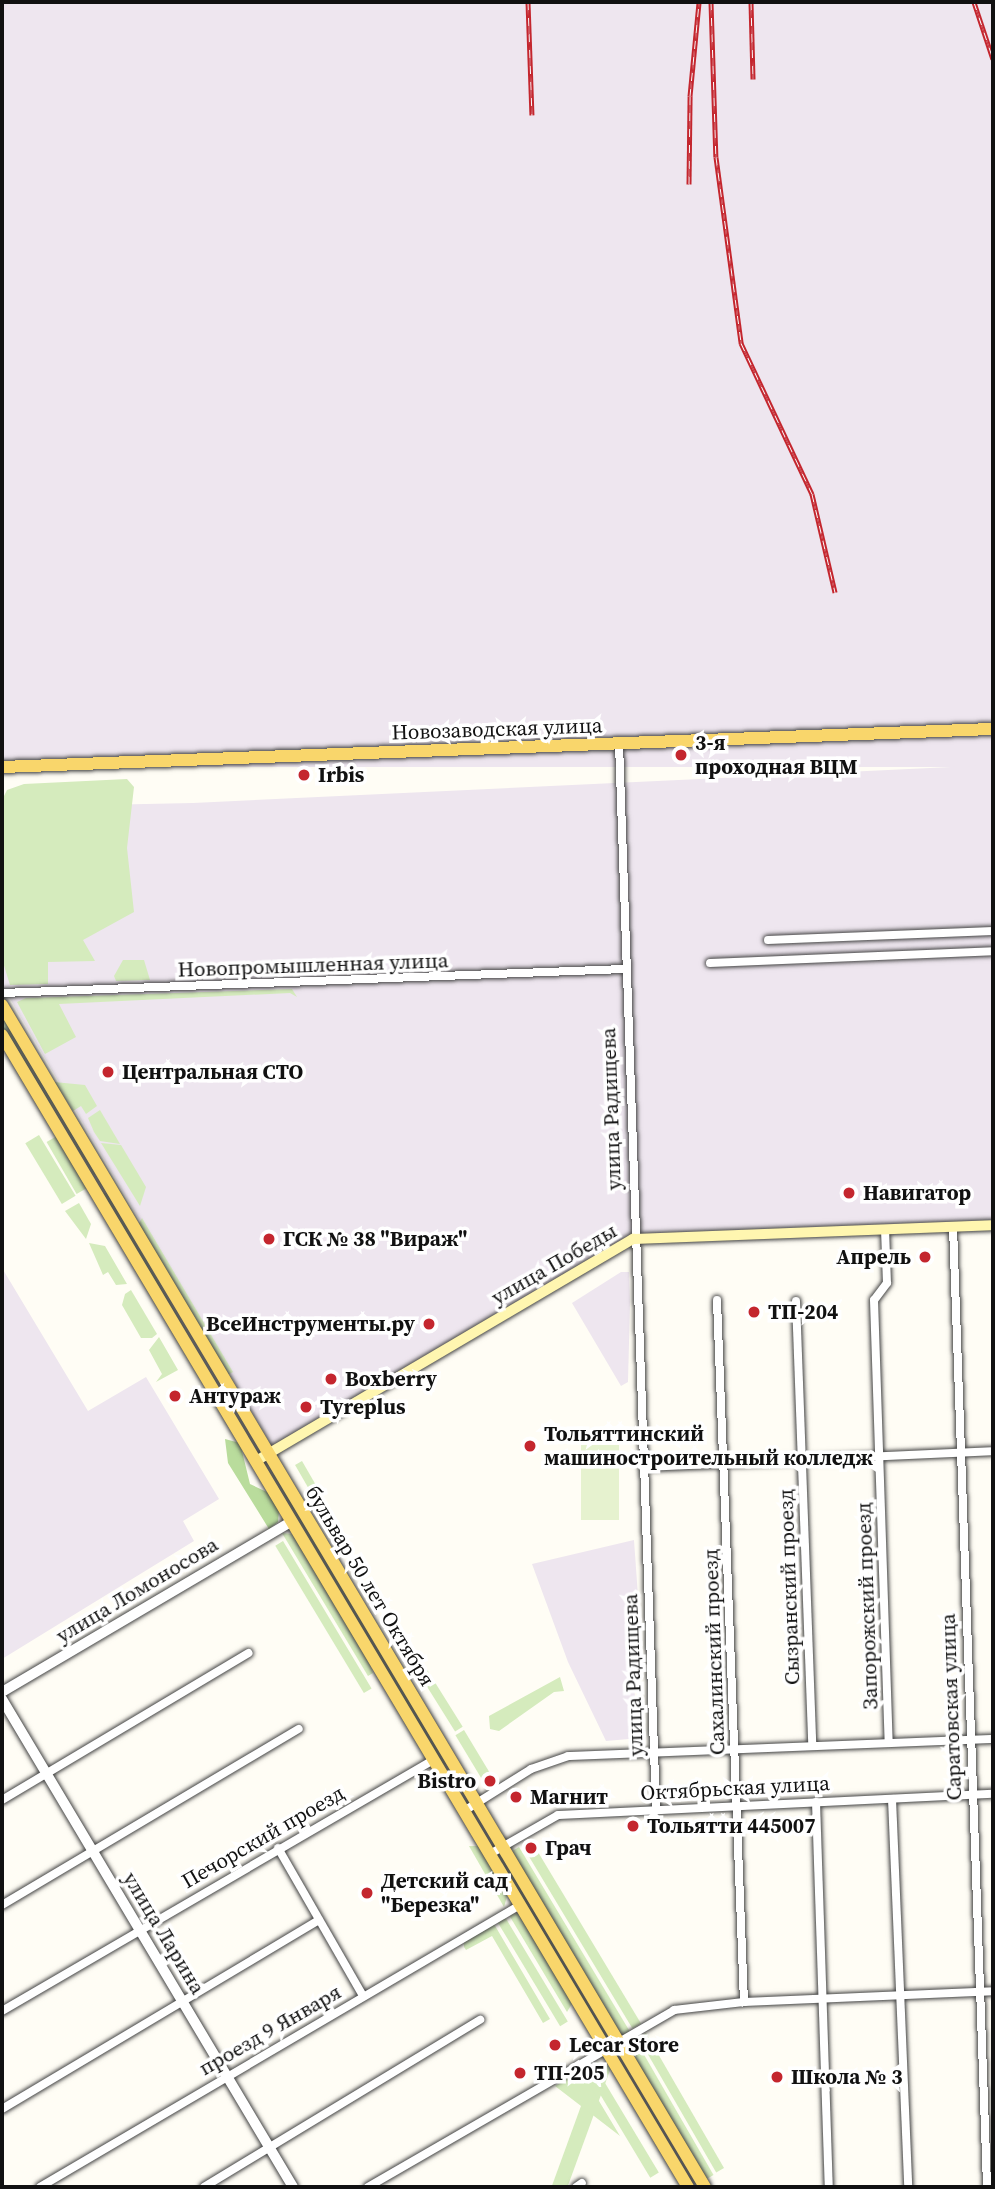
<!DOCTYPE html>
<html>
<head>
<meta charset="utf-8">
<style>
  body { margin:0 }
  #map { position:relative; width:995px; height:2189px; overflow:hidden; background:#fffdf5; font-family:"Source Serif 4",serif }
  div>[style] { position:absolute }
  .industrial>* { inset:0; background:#eee6ef; transform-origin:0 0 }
  .green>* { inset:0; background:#d5ebbd; transform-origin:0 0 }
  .forest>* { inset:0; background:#b9dc9c }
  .pitch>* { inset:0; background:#e6f2cf; transform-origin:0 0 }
  .roads { filter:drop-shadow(0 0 2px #444) drop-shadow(0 0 2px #444) }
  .minor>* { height:8px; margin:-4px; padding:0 4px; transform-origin:4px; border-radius:4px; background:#fff }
  .tertiary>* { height:10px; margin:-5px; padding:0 5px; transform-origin:5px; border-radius:5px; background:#fff }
  .secondary>* { height:10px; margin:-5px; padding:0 5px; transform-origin:5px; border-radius:5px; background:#fff6b0 }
  .primary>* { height:12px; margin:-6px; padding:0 6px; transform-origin:6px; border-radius:6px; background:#f9d66b }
  .rail>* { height:5px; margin-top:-2.5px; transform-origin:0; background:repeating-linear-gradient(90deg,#fff 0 8px,#c4262e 0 16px); box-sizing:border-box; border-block:2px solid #c4262e }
  .dots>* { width:19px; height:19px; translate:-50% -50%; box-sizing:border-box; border:4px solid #fff; border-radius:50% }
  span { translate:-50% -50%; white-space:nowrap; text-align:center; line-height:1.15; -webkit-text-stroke:7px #fff; paint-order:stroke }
  .street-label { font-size:21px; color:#111 }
  .poi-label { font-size:21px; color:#111; font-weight:700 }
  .left { translate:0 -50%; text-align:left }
  .right { translate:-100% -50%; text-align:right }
  .frame { position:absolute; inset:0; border:4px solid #111; pointer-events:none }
</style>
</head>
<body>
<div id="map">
  <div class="industrial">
    <i style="left:2px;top:2px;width:991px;height:765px"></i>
    <i style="clip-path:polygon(993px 765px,993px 1222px,629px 1237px,272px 1446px,2px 985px,2px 807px,193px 803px)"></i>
    <i style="clip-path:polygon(2px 1268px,88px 1411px,146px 1377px,219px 1499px,183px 1521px,194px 1541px,2px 1659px)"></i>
    <i style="clip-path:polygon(621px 1272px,629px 1272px,630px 1302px,628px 1382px,621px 1386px,572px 1303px)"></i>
    <i style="clip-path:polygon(634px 1540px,643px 1667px,633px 1668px,635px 1698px,643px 1702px,643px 1712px,638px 1712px,640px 1738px,606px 1741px,568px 1662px,532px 1564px)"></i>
  </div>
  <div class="green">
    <i style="clip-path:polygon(127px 779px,134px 787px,127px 848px,134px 912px,83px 940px,95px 961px,48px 962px,48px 984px,10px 985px,2px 959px,2px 800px,7px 790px,24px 784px)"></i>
    <i style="clip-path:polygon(123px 960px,144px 960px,150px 980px,116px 981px,114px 976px)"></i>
    <i style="clip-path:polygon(292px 989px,297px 997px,290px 993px,59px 1004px,76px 1037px,45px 1054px,17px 1002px,26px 998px)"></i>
    <i style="clip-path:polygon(2px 1014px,96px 1174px,94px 1175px,2px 1026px)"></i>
    <i style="clip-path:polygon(54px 1082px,85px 1085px,97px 1106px,86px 1114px,81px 1106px,73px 1111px)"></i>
    <i style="clip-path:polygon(100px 1110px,120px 1144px,100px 1141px,94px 1132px,88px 1118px)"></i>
    <i style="left:39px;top:1135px;width:71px;height:16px;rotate:59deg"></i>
    <i style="left:57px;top:1136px;width:60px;height:12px;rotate:60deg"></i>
    <i style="clip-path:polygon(101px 1143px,121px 1145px,146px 1187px,140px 1206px)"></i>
    <i style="clip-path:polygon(103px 1193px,107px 1193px,193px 1342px,102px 1196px)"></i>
    <i style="clip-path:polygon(79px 1203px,91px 1224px,86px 1239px,65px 1211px)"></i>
    <i style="clip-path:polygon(142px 1218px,233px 1372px,226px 1376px,138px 1225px)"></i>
    <i style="clip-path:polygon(89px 1243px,105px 1246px,127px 1284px,116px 1285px,108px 1272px,103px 1275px)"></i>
    <i style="clip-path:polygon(131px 1290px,157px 1334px,152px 1338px,141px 1338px,122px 1305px,125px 1294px)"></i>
    <i style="clip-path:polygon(159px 1337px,178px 1370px,156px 1382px,162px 1374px,149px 1350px)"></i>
    <i style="left:302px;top:1461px;width:93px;height:8px;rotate:60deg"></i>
    <i style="clip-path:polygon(273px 1475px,275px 1475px,447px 1763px,442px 1766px)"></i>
    <i style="clip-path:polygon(282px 1533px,293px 1534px,368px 1658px,373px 1673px,368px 1676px)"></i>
    <i style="left:283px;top:1541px;width:172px;height:9px;rotate:59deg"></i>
    <i style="left:406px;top:1636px;width:107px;height:9px;rotate:58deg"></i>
    <i style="clip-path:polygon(560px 1677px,564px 1691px,554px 1692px,499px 1731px,490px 1729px,489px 1716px)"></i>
    <i style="left:464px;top:1730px;width:52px;height:10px;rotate:59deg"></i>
    <i style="clip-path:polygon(469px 1846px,478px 1846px,508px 1893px,504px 1907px)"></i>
    <i style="left:519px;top:1847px;width:215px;height:12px;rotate:59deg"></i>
    <i style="left:538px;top:1852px;width:200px;height:10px;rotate:59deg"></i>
    <i style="clip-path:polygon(498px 1856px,502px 1856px,609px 2040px,607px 2040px)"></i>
    <i style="clip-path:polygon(518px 1913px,573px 2002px,567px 2012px,509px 1915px)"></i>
    <i style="left:505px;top:1917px;width:122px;height:9px;rotate:59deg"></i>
    <i style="clip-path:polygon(494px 1924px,550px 2019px,543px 2023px,492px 1936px,466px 1950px,464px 1947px,464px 1942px)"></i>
    <i style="left:646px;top:2033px;width:156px;height:9px;rotate:60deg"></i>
    <i style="left:635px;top:2039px;width:157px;height:12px;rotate:60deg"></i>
    <i style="left:597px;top:2062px;width:15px;height:146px;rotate:20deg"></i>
    <i style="left:596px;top:2068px;width:122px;height:10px;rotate:59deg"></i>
    <i style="clip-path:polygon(581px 2071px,620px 2136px,555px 2086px,570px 2077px,574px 2084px,582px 2079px)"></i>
  </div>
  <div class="forest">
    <i style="clip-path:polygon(225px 1439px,240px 1443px,250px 1484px,269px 1493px,279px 1511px,278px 1522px,269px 1529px,228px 1463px)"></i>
  </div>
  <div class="pitch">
    <i style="left:581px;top:1445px;width:38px;height:75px"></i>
  </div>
  <div class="roads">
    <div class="minor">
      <i style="left:619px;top:743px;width:1067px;rotate:88.01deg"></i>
      <i style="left:768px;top:940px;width:225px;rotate:-2.3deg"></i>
      <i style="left:710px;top:963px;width:283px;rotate:-2.4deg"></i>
      <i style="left:2px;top:993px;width:623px;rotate:-2.21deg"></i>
      <i style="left:953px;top:1226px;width:962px;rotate:87.97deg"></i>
      <i style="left:885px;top:1229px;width:54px;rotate:87.9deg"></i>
      <i style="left:887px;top:1283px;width:21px;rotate:127deg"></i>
      <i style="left:874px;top:1300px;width:443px;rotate:88.1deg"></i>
      <i style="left:717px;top:1300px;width:703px;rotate:87.8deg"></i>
      <i style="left:796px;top:1301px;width:444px;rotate:87.9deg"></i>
      <i style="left:643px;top:1467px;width:350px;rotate:-2.6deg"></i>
      <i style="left:892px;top:1799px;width:388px;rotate:87.6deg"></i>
      <i style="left:2px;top:1800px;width:287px;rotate:-30.8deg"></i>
      <i style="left:816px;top:1802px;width:385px;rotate:88.1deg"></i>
      <i style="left:464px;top:1811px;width:79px;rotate:-32.1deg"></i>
      <i style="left:531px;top:1769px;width:39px;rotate:-19deg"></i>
      <i style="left:568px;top:1756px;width:425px;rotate:-2.3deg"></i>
      <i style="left:278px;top:1848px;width:171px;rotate:60.1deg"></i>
      <i style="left:490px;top:1854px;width:78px;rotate:-29.8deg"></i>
      <i style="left:558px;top:1815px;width:436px;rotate:-2.8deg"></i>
      <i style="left:2px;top:1905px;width:345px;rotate:-30.7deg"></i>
      <i style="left:2px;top:2011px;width:499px;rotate:-30.2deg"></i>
      <i style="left:2px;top:2109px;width:369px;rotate:-30.8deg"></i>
      <i style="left:40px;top:2187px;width:557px;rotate:-30.43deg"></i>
      <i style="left:204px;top:2187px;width:323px;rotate:-31.2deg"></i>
      <i style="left:368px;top:2187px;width:354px;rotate:-30deg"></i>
      <i style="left:674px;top:2010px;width:70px;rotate:-6.5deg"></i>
      <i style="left:744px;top:2002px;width:249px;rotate:-2.5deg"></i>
      <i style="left:576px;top:2187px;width:7px;rotate:-34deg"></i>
    </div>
    <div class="tertiary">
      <i style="left:2px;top:1692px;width:335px;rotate:-30.5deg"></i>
      <i style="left:2px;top:1699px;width:568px;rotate:59.19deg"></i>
    </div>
    <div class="secondary">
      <i style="left:256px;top:1461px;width:438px;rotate:-30.5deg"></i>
      <i style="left:633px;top:1239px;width:360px;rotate:-2.2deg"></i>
    </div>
    <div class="primary">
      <i style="left:2px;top:767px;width:992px;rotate:-2.2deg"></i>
      <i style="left:2px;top:1005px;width:1375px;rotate:59.26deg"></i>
      <i style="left:2px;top:1035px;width:1341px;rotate:59.23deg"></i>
    </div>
  </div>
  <div class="rail">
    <i style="left:528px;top:2px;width:113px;rotate:88deg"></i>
    <i style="left:711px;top:2px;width:155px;rotate:88.2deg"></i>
    <i style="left:716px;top:157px;width:188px;rotate:82.3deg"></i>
    <i style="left:741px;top:343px;width:167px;rotate:64.8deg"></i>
    <i style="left:812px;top:494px;width:101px;rotate:76.8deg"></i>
    <i style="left:751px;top:2px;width:77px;rotate:88.5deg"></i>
    <i style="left:974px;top:2px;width:60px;rotate:71.6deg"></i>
    <i style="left:689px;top:184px;width:88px;rotate:-89.3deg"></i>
    <i style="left:690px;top:96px;width:94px;rotate:-84.5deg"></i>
  </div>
  <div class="dots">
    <i style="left:681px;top:755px;background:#c4262e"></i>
    <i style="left:304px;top:775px;background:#c4262e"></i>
    <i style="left:108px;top:1072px;background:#c4262e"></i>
    <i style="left:849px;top:1193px;background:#c4262e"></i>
    <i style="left:269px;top:1239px;background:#c4262e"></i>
    <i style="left:925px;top:1257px;background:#c4262e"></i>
    <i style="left:754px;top:1312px;background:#c4262e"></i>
    <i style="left:429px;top:1324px;background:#c4262e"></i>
    <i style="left:331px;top:1379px;background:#c4262e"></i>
    <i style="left:175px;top:1396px;background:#c4262e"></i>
    <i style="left:306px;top:1407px;background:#c4262e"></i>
    <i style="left:530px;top:1446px;background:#c4262e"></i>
    <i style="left:490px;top:1781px;background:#c4262e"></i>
    <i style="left:516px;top:1797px;background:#c4262e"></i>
    <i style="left:633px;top:1826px;background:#c4262e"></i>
    <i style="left:531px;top:1848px;background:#c4262e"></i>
    <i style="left:367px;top:1893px;background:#c4262e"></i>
    <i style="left:555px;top:2045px;background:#c4262e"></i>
    <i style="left:520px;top:2073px;background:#c4262e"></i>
    <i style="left:777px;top:2077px;background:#c4262e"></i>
  </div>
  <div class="street-label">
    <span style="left:497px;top:729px;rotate:-2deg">Новозаводская улица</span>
    <span style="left:313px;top:965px;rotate:-2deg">Новопромышленная улица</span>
    <span style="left:611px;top:1109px;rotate:-92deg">улица Радищева</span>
    <span style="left:554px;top:1264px;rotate:-30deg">улица Победы</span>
    <span style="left:370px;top:1586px;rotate:59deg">бульвар 50 лет Октября</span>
    <span style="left:789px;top:1587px;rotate:-92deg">Сызранский проезд</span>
    <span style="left:137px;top:1590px;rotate:-31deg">улица Ломоносова</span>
    <span style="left:867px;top:1606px;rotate:-92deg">Запорожский проезд</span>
    <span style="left:714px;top:1652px;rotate:-92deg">Сахалинский проезд</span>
    <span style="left:633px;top:1675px;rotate:-92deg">улица Радищева</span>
    <span style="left:951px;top:1707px;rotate:-92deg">Саратовская улица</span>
    <span style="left:735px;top:1788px;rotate:-3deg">Октябрьская улица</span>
    <span style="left:263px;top:1837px;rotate:-30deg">Печорский проезд</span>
    <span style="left:164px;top:1933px;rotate:59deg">улица Ларина</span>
    <span style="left:270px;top:2030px;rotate:-30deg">проезд 9 Января</span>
  </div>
  <div class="poi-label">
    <span class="left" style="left:695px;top:755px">3-я<br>проходная ВЦМ</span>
    <span class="left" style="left:318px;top:775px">Irbis</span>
    <span class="left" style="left:122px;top:1072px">Центральная СТО</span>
    <span class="left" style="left:863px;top:1193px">Навигатор</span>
    <span class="left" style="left:283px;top:1239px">ГСК № 38 "Вираж"</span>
    <span class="right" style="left:911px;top:1257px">Апрель</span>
    <span class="left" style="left:768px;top:1312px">ТП-204</span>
    <span class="right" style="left:415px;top:1324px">ВсеИнструменты.ру</span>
    <span class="left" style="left:345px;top:1379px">Boxberry</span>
    <span class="left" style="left:189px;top:1396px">Антураж</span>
    <span class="left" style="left:320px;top:1407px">Tyreplus</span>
    <span class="left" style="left:544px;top:1446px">Тольяттинский<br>машиностроительный колледж</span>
    <span class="right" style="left:476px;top:1781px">Bistro</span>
    <span class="left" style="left:530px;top:1797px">Магнит</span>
    <span class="left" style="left:647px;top:1826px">Тольятти 445007</span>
    <span class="left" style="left:545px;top:1848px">Грач</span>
    <span class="left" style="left:381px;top:1893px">Детский сад<br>"Березка"</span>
    <span class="left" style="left:569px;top:2045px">Lecar Store</span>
    <span class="left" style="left:534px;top:2073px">ТП-205</span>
    <span class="left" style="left:791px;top:2077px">Школа № 3</span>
  </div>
  <div class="frame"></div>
</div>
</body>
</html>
